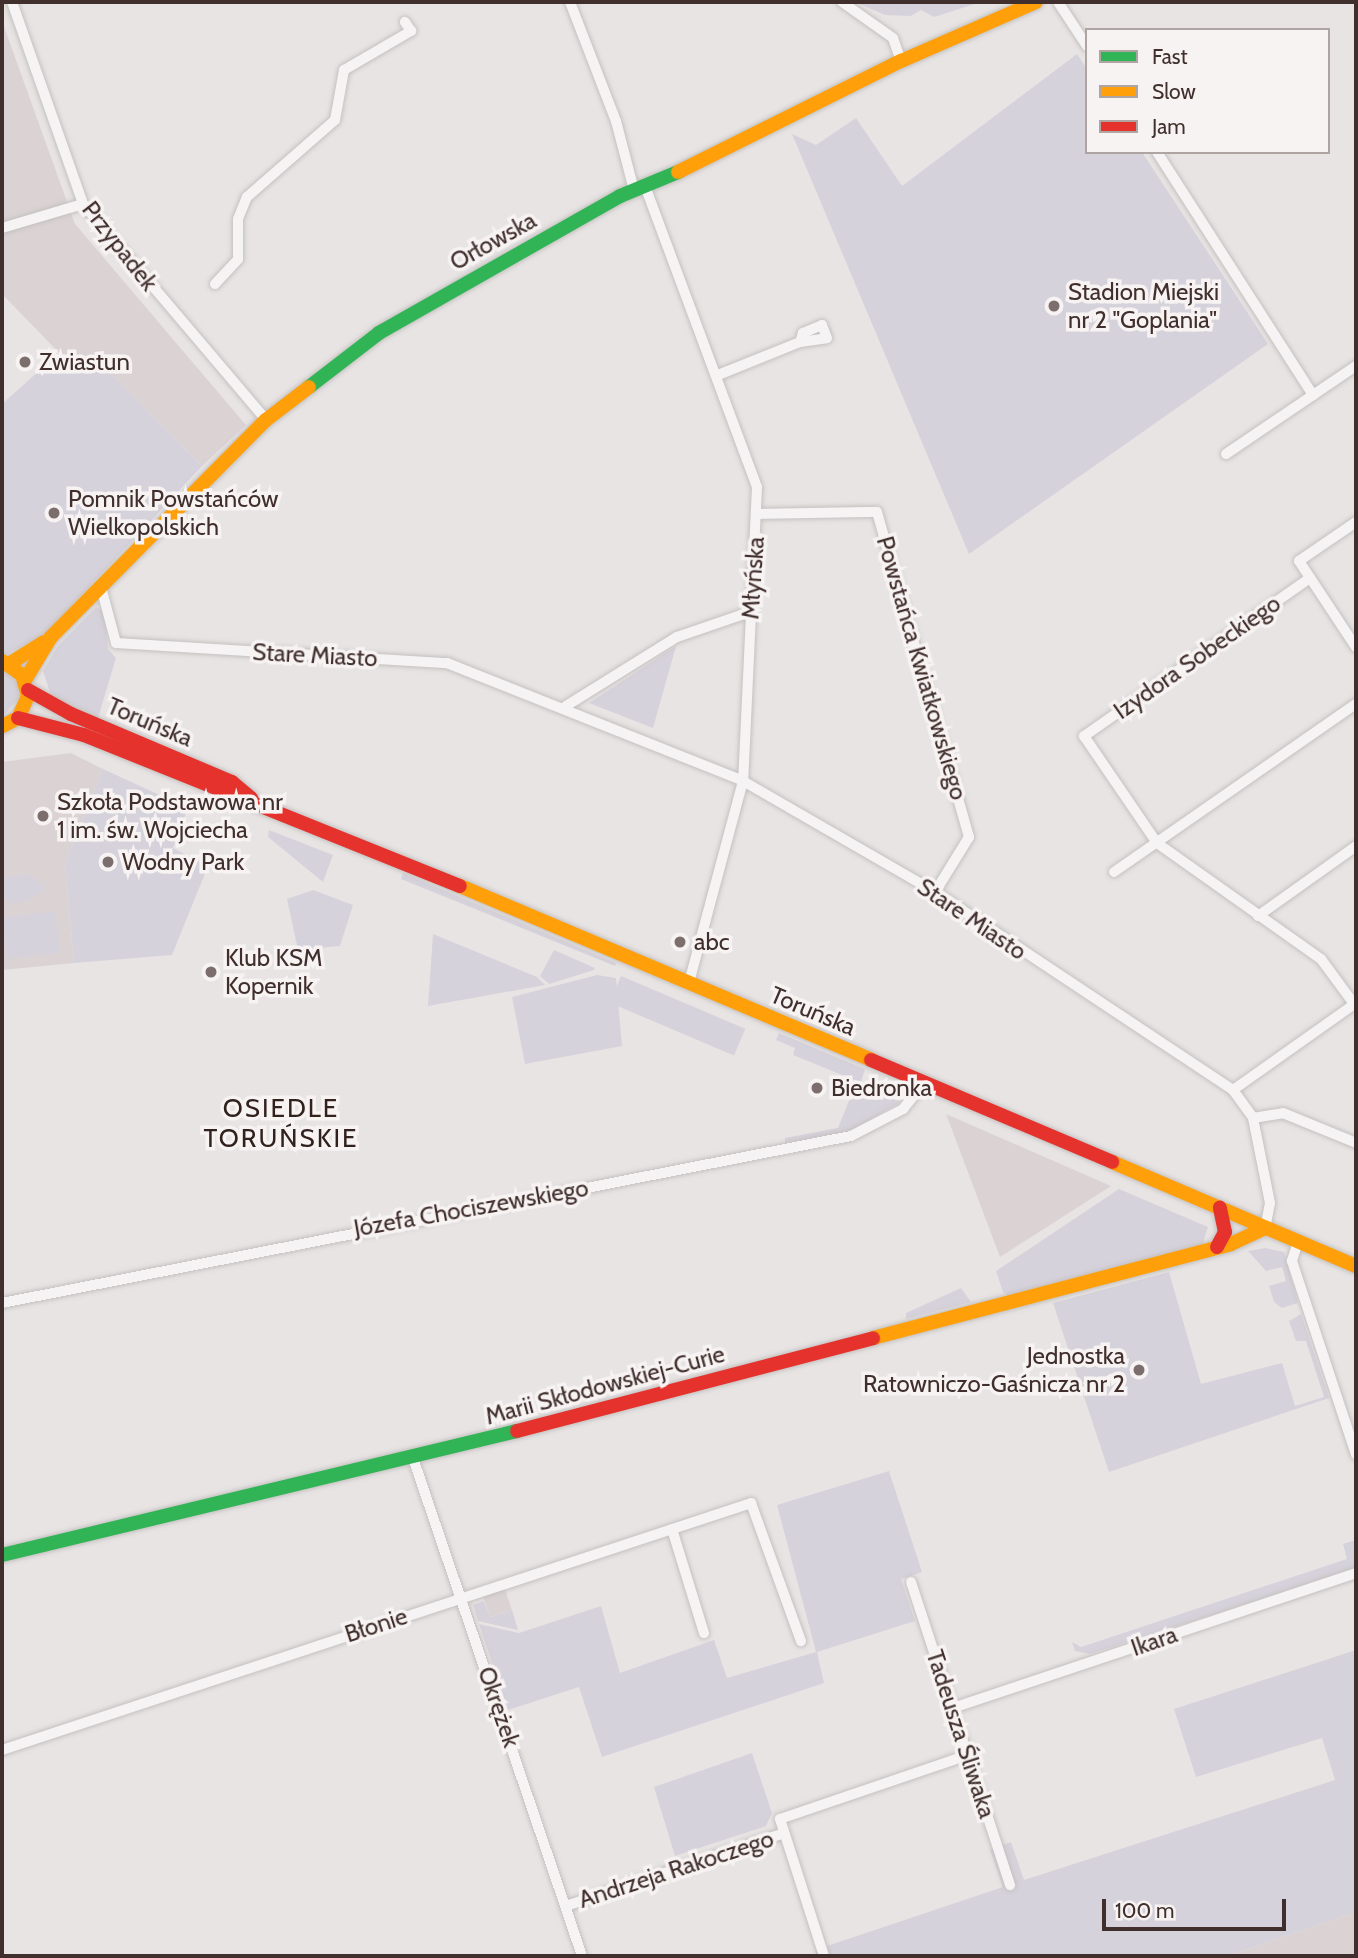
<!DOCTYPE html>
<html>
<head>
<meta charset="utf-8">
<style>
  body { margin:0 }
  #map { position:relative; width:1358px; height:1958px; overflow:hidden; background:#e8e4e4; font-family:Cabin,sans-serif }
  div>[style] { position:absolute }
  .built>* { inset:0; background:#dbd3d3; transform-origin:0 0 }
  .green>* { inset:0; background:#d6d2db; transform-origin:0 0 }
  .roads { filter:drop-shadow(0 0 2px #c4c1c0) drop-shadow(0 0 2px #c4c1c0) }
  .street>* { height:10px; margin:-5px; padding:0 5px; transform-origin:5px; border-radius:5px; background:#f5f3f3 }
  .fast>* { height:14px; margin:-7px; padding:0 7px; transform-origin:7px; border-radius:7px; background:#30b455 }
  .slow>* { height:14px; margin:-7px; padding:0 7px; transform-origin:7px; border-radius:7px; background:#ff9f0a }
  .jam>* { height:14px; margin:-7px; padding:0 7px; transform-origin:7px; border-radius:7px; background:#e5322d }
  .dots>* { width:19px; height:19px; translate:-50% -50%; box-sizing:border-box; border:4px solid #f7f3f2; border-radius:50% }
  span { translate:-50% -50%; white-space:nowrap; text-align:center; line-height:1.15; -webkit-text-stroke:7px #f7f3f2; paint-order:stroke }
  .street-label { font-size:24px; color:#402f2c }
  .poi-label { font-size:24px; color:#402f2c }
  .left { translate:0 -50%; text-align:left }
  .right { translate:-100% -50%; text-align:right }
  .neighbourhood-label { font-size:26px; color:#31221e; letter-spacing:2px }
  .frame { position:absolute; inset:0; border:4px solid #402f2c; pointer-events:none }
  .legend { position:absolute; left:1085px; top:28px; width:245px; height:126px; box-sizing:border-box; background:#f7f3f2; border:2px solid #aea5a3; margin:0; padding:9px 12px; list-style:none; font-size:21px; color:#402f2c }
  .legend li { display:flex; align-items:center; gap:14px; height:35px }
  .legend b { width:35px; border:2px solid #aea5a3 }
  .scale { position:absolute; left:1102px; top:1899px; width:184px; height:32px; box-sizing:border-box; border:4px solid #402f2c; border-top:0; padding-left:9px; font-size:21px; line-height:24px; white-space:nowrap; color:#402f2c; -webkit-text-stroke:5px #f7f3f2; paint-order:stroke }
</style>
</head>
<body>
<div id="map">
  <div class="built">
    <i style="clip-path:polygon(2px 21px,75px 224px,246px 425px,202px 466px,103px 366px,85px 370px,70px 364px,2px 294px)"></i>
    <i style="clip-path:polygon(71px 753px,103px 769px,65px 863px,74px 963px,2px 970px,2px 762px)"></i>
    <i style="clip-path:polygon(946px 1114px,1111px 1186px,1000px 1257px)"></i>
    <i style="left:505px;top:1589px;width:22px;height:23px;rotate:72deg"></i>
    <i style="clip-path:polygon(1356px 1912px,1356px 1956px,1227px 1956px)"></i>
  </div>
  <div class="green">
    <i style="clip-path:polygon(855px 2px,981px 2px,934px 17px,921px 10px,911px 16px,885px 15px)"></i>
    <i style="clip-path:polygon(1077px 54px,1087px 69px,1087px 152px,1142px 152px,1268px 344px,969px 554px,792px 134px,816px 145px,856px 118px,902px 186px)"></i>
    <i style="clip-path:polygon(59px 353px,85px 370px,103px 366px,202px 466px,44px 635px,2px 656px,2px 404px)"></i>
    <i style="clip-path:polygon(96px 607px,104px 612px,108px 649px,116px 658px,98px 718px,53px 701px,43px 671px,58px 646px)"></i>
    <i style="clip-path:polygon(676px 646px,653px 728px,589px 703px)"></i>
    <i style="clip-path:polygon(2px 670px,17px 682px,20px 697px,2px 717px)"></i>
    <i style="clip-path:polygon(103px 769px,188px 808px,173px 848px,208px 866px,172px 955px,74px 963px,65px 863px)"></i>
    <i style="clip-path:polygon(269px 830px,333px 855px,323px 882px,268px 837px)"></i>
    <i style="clip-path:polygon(403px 873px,616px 963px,615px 966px,401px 879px)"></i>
    <i style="clip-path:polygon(31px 874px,46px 889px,26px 902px,11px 903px,2px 896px,2px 878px)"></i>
    <i style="clip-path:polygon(313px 890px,353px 905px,340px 946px,298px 950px,287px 899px)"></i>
    <i style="left:55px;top:911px;width:42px;height:53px;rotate:83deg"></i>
    <i style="clip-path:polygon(433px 934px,537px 977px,545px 985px,428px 1006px)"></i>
    <i style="clip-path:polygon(554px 950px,595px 968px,594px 970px,549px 984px,540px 976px)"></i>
    <i style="clip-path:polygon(597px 975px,616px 978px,622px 1046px,525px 1064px,512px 997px)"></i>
    <i style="left:621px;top:976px;width:135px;height:29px;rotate:23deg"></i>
    <i style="clip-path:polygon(779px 1033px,865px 1069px,861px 1082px,900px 1102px,850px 1131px,785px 1143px,785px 1138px,838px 1128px,857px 1081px,793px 1055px,795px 1048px,776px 1040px)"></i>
    <i style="clip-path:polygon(1119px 1189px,1208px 1227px,1202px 1246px,1008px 1295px,1003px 1292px,996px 1271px)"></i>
    <i style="clip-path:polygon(1265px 1248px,1284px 1252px,1298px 1303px,1282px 1308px,1274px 1302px,1269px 1286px,1286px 1281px,1282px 1267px,1266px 1271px,1248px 1251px)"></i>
    <i style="clip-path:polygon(1169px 1272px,1201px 1384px,1282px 1363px,1295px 1406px,1324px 1397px,1306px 1341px,1296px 1341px,1289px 1321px,1301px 1314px,1329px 1398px,1109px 1472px,1053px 1303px)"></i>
    <i style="clip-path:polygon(961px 1288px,971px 1302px,906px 1319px,906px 1313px)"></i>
    <i style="clip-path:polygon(889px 1471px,922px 1572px,901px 1579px,915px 1621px,817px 1652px,824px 1683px,602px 1757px,579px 1687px,508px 1710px,479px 1624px,519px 1633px,601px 1606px,620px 1673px,714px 1640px,727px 1678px,816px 1652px,777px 1505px)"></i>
    <i style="clip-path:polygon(1356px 1540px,1356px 1568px,1090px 1654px,1075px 1651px,1072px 1642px,1081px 1647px,1347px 1559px,1343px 1544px)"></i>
    <i style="clip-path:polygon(484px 1601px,490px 1617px,512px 1610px,518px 1630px,478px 1621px,473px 1605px)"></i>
    <i style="clip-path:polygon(1356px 1650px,1356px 1912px,1227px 1956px,817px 1956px,815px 1951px,827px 1946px,1003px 1887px,990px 1850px,1011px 1842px,1024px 1880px,1335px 1780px,1322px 1738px,1196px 1777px,1174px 1709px)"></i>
    <i style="clip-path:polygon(752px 1753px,772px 1813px,766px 1826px,675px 1856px,654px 1787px)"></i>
  </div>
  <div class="roads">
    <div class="street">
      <i style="left:12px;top:2px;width:214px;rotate:70.6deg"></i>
      <i style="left:83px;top:204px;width:283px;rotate:49.7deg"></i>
      <i style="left:570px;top:2px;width:128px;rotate:68.9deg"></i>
      <i style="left:616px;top:121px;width:71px;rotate:75.4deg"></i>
      <i style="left:842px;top:2px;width:62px;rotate:35.2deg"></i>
      <i style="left:893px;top:38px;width:24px;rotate:71deg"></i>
      <i style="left:1058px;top:2px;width:53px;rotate:56.6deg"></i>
      <i style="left:1157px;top:152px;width:289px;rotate:57.3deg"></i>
      <i style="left:645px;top:186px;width:321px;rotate:69.6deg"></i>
      <i style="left:757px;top:487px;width:294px;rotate:92.7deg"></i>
      <i style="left:743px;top:781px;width:209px;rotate:105deg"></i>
      <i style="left:2px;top:228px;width:84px;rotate:-16.5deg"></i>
      <i style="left:215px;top:284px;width:34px;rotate:-47deg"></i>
      <i style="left:238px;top:259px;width:40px;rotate:-90deg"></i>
      <i style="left:238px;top:219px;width:24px;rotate:-68deg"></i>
      <i style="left:247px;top:197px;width:117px;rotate:-41.2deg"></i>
      <i style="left:335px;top:120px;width:51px;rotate:-79.8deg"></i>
      <i style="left:344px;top:70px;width:78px;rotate:-30.2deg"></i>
      <i style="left:411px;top:31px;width:11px;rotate:-124deg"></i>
      <i style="left:718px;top:375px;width:88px;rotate:-21.9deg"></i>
      <i style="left:800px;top:342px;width:27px;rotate:-8deg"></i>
      <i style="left:827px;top:338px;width:14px;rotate:-111deg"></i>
      <i style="left:822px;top:325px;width:21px;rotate:157deg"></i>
      <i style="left:803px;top:333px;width:9px;rotate:108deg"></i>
      <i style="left:1226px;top:454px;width:157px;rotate:-34.1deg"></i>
      <i style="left:758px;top:514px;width:119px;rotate:-1deg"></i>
      <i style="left:877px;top:512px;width:338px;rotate:74.2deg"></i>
      <i style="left:969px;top:837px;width:65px;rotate:121.7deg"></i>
      <i style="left:1356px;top:522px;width:69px;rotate:145.6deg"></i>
      <i style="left:1299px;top:561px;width:103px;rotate:56.5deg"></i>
      <i style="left:1310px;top:578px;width:276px;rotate:145deg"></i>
      <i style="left:1084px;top:736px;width:130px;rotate:55.7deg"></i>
      <i style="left:1157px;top:843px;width:201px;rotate:35.3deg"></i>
      <i style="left:1321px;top:959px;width:56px;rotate:53.7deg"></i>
      <i style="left:101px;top:587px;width:58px;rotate:75deg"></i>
      <i style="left:116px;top:643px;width:332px;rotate:3.5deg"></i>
      <i style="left:447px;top:663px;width:319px;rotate:21.7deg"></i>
      <i style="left:743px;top:781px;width:222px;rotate:30deg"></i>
      <i style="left:935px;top:892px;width:358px;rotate:33.6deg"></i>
      <i style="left:1233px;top:1090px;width:34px;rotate:54deg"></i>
      <i style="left:1253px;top:1118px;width:87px;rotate:78.7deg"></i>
      <i style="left:1270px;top:1203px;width:25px;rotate:101deg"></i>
      <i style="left:566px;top:706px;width:131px;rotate:-31.9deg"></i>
      <i style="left:677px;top:637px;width:77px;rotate:-18.9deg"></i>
      <i style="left:1114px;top:872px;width:295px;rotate:-34.8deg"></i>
      <i style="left:1258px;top:916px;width:120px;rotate:-35.5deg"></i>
      <i style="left:1233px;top:1090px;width:151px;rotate:-35.3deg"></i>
      <i style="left:1253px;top:1118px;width:30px;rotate:-9deg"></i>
      <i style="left:1283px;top:1113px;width:79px;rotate:22.3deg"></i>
      <i style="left:1298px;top:1242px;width:20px;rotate:108deg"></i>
      <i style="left:1292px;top:1261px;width:204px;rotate:71.7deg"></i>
      <i style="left:2px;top:1303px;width:865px;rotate:-11.13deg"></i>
      <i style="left:851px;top:1136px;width:59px;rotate:-27.4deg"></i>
      <i style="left:903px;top:1109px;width:33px;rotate:-51deg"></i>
      <i style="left:413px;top:1458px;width:526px;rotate:71.25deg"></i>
      <i style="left:672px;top:1529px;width:109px;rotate:72.9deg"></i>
      <i style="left:911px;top:1582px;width:319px;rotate:71.9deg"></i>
      <i style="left:953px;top:1708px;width:425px;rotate:-18.5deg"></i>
      <i style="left:2px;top:1750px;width:789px;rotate:-18.25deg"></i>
      <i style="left:751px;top:1503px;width:147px;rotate:70.1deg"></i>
      <i style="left:566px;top:1906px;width:230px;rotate:-18.5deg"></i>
      <i style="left:824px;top:1956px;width:144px;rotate:-107.8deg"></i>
      <i style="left:780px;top:1819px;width:199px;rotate:-18.8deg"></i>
    </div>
    <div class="fast">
      <i style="left:309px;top:387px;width:88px;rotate:-37.6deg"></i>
      <i style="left:379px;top:333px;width:277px;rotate:-29.6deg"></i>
      <i style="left:620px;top:196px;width:63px;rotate:-22.5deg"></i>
      <i style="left:2px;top:1555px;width:530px;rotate:-13.54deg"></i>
    </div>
    <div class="slow">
      <i style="left:678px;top:172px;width:249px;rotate:-26.5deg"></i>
      <i style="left:901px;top:61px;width:147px;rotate:-23.6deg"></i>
      <i style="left:2px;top:661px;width:24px;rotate:35deg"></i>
      <i style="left:22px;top:675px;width:22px;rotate:74deg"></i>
      <i style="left:28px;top:696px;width:24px;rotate:114deg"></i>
      <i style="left:18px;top:718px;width:18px;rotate:153deg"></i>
      <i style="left:9px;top:664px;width:41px;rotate:-32.2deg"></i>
      <i style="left:25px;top:680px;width:50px;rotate:-58.8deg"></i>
      <i style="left:51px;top:637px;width:305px;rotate:-45.3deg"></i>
      <i style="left:266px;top:420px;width:54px;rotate:-37.5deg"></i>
      <i style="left:460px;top:886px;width:446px;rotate:22.9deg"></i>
      <i style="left:1112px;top:1162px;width:265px;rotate:23.1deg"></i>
      <i style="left:873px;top:1338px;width:370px;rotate:-14.7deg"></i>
      <i style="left:1231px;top:1244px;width:38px;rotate:-25deg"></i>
    </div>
    <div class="jam">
      <i style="left:28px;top:690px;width:49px;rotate:29.2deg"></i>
      <i style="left:71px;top:714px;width:175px;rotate:22.9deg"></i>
      <i style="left:232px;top:782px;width:25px;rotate:40deg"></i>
      <i style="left:18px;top:718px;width:68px;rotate:14.4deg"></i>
      <i style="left:84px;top:735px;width:405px;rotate:21.9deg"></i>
      <i style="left:871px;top:1060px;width:262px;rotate:22.9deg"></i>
      <i style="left:1217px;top:1247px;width:17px;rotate:-62deg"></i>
      <i style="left:1225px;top:1232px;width:25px;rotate:-102deg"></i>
      <i style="left:517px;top:1431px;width:368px;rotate:-14.6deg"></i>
    </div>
  </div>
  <div class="dots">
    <i style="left:1054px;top:306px;background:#7b6e6c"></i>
    <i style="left:25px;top:362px;background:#7b6e6c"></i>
    <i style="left:54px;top:513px;background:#7b6e6c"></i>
    <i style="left:43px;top:816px;background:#7b6e6c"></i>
    <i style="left:108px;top:862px;background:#7b6e6c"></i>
    <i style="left:680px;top:942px;background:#7b6e6c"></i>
    <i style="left:211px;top:972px;background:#7b6e6c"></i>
    <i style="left:817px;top:1088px;background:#7b6e6c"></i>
    <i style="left:1139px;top:1370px;background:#7b6e6c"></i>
  </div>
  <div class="street-label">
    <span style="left:493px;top:241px;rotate:-29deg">Orłowska</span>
    <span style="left:120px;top:246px;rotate:52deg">Przypadek</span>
    <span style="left:753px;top:578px;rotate:-86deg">Młyńska</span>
    <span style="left:315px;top:655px;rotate:3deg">Stare Miasto</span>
    <span style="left:1197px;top:657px;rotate:-35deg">Izydora Sobeckiego</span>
    <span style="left:922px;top:668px;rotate:74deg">Powstańca Kwiatkowskiego</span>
    <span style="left:150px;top:722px;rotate:23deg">Toruńska</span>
    <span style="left:972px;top:919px;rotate:34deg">Stare Miasto</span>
    <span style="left:813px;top:1011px;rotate:23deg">Toruńska</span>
    <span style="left:471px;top:1208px;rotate:-10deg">Józefa Chociszewskiego</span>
    <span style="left:605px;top:1385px;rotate:-15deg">Marii Skłodowskiej-Curie</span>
    <span style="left:376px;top:1625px;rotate:-18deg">Błonie</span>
    <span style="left:1154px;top:1641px;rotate:-19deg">Ikara</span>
    <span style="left:499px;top:1707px;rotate:71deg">Okrężek</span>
    <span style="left:961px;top:1734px;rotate:72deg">Tadeusza Śliwaka</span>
    <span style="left:676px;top:1869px;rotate:-18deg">Andrzeja Rakoczego</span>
  </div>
  <div class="poi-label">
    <span class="left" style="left:1068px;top:306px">Stadion Miejski<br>nr 2 "Goplania"</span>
    <span class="left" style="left:39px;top:362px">Zwiastun</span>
    <span class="left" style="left:68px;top:513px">Pomnik Powstańców<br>Wielkopolskich</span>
    <span class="left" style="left:57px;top:816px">Szkoła Podstawowa nr<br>1 im. św. Wojciecha</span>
    <span class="left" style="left:122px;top:862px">Wodny Park</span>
    <span class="left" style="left:694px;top:942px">abc</span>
    <span class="left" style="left:225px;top:972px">Klub KSM<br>Kopernik</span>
    <span class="left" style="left:831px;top:1088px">Biedronka</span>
    <span class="right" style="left:1125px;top:1370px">Jednostka<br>Ratowniczo-Gaśnicza nr 2</span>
  </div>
  <div class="neighbourhood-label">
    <span style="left:281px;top:1124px">OSIEDLE<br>TORUŃSKIE</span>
  </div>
  <div class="frame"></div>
  <ul class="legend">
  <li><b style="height:9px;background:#30b455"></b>Fast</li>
  <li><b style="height:9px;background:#ff9f0a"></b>Slow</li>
  <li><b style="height:9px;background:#e5322d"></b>Jam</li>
  </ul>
  <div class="scale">100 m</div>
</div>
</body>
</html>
